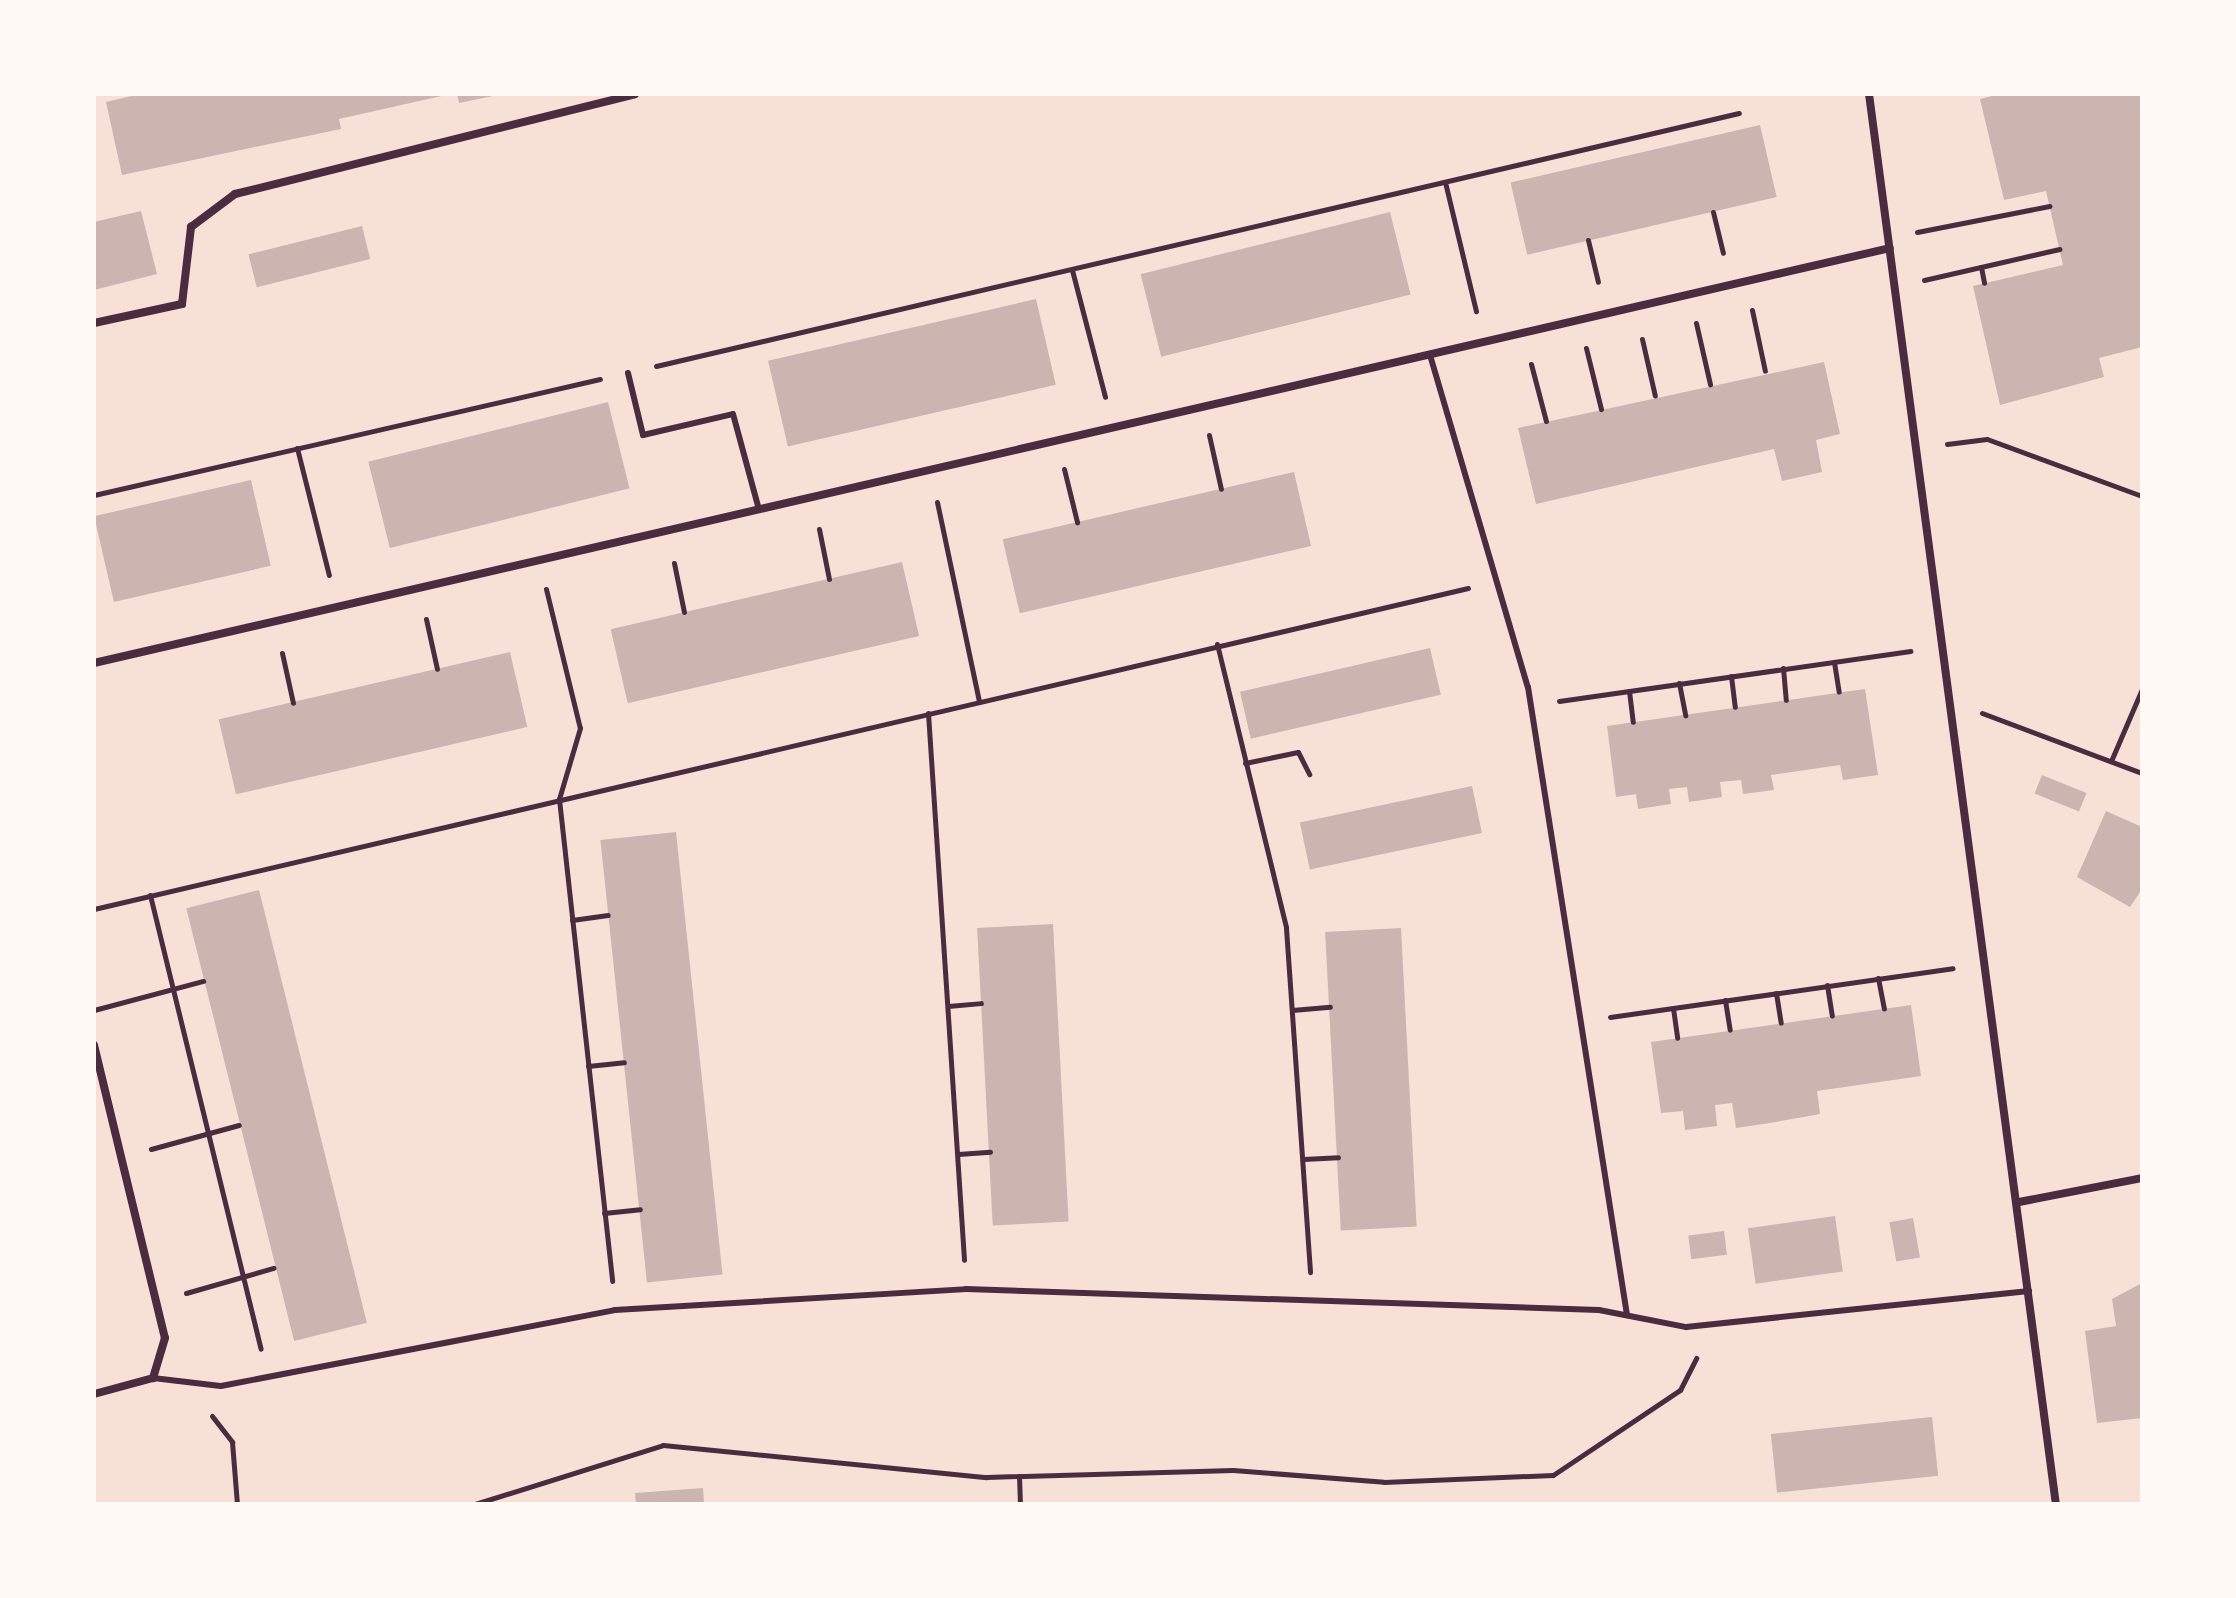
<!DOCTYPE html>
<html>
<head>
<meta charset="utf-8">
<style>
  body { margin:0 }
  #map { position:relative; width:2236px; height:1598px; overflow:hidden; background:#f7e1d7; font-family:Barlow,sans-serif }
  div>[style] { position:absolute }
  .building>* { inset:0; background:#ccb4b1; transform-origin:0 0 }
  .path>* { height:5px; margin:-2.5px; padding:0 2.5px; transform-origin:2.5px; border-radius:2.5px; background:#4a2c40 }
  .service>* { height:6px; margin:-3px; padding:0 3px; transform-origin:3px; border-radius:3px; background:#4a2c40 }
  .minor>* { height:8px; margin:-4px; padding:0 4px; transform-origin:4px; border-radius:4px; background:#4a2c40 }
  span { translate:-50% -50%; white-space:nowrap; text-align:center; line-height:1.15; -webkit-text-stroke:6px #fffaf5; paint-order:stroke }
  .frame { position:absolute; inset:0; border:96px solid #fffaf5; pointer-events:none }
</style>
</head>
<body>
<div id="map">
  <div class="building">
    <i style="clip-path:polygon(140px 94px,445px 94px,446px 95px,339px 119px,341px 129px,122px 175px,106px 102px)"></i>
    <i style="clip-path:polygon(457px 94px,498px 94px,498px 95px,459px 103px)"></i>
    <i style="clip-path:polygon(2000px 94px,2142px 94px,2142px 347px,2099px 358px,2104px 377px,2000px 405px,1973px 286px,2063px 265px,2046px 191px,2004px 200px,1980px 99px)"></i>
    <i style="left:1760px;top:125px;width:74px;height:256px;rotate:77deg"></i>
    <i style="clip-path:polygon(141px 211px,157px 274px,94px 290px,94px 222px)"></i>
    <i style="left:1390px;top:212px;width:85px;height:257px;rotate:76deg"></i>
    <i style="left:362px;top:226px;width:34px;height:117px;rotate:76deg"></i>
    <i style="left:1036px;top:299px;width:88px;height:275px;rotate:77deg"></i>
    <i style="clip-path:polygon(1824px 362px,1840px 434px,1816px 440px,1822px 472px,1782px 481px,1774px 449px,1536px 504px,1518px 428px)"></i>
    <i style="left:608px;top:402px;width:89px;height:247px;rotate:76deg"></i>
    <i style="left:1294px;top:472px;width:76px;height:299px;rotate:77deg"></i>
    <i style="left:251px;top:480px;width:88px;height:161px;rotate:77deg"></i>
    <i style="left:902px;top:562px;width:76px;height:299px;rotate:77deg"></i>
    <i style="left:1430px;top:648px;width:48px;height:195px;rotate:77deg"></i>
    <i style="left:510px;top:652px;width:77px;height:299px;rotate:77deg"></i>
    <i style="clip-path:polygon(1865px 689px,1878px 775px,1843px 780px,1840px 765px,1771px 775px,1774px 790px,1743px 794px,1741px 780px,1720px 782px,1722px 797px,1689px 802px,1687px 787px,1669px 789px,1671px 804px,1638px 809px,1636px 794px,1616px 797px,1607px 726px)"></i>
    <i style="left:2042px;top:775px;width:48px;height:20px;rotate:22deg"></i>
    <i style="left:1472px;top:786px;width:48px;height:176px;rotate:78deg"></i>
    <i style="clip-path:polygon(2106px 811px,2142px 827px,2142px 889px,2130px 907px,2077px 877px)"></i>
    <i style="left:676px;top:832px;width:445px;height:76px;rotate:84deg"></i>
    <i style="left:259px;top:890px;width:446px;height:75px;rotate:76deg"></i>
    <i style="left:1053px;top:924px;width:298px;height:76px;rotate:87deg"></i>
    <i style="left:1401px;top:928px;width:299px;height:76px;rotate:87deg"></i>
    <i style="clip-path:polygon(1911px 1005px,1921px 1076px,1817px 1091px,1820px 1114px,1770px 1123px,1736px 1128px,1732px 1103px,1715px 1105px,1717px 1126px,1685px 1130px,1683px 1111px,1661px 1113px,1651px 1042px)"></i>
    <i style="left:1835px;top:1216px;width:56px;height:88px;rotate:82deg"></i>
    <i style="left:1913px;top:1218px;width:40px;height:24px;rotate:80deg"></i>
    <i style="left:1724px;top:1231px;width:24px;height:36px;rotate:83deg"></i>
    <i style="clip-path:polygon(2142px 1283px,2142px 1418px,2097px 1423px,2085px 1331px,2116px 1326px,2112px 1299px)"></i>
    <i style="left:1932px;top:1417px;width:59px;height:162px;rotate:84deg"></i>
    <i style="clip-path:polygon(703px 1488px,704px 1504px,636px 1504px,635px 1493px)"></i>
  </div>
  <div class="path">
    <i style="left:1445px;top:182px;width:133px;rotate:76.5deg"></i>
    <i style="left:1713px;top:212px;width:42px;rotate:76.3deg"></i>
    <i style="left:1917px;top:232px;width:135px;rotate:-11.1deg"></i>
    <i style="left:1588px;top:240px;width:43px;rotate:76.6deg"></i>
    <i style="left:1981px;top:267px;width:16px;rotate:79deg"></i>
    <i style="left:1072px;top:270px;width:131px;rotate:75.4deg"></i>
    <i style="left:1924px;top:280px;width:139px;rotate:-12.9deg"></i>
    <i style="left:1752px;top:310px;width:62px;rotate:78deg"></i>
    <i style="left:1696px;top:323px;width:63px;rotate:77.1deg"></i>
    <i style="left:1642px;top:339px;width:58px;rotate:77.2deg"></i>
    <i style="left:1586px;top:348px;width:63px;rotate:76.2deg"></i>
    <i style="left:1531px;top:364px;width:59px;rotate:75.3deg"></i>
    <i style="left:656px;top:366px;width:1112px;rotate:-13.15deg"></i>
    <i style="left:1209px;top:435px;width:55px;rotate:77.5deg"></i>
    <i style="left:1947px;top:444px;width:40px;rotate:-7.1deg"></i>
    <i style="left:1987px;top:439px;width:165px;rotate:20.2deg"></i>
    <i style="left:297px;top:448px;width:131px;rotate:75.9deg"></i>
    <i style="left:1064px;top:469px;width:55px;rotate:76.2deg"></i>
    <i style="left:94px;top:495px;width:519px;rotate:-12.91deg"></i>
    <i style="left:937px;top:502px;width:203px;rotate:78.1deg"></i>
    <i style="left:819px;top:529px;width:51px;rotate:78.7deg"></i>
    <i style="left:674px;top:563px;width:50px;rotate:78.5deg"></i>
    <i style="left:546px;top:589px;width:143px;rotate:76.3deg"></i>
    <i style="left:580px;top:728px;width:74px;rotate:106.5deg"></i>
    <i style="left:559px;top:799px;width:485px;rotate:83.7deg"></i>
    <i style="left:426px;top:619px;width:51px;rotate:77.6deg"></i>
    <i style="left:1217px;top:644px;width:292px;rotate:76.3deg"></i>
    <i style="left:1286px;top:928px;width:345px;rotate:86deg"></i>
    <i style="left:282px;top:653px;width:51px;rotate:77.6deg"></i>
    <i style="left:1834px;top:662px;width:30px;rotate:81deg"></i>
    <i style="left:1783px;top:668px;width:32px;rotate:85deg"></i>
    <i style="left:1731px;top:676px;width:31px;rotate:83deg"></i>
    <i style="left:1679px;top:683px;width:33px;rotate:79deg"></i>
    <i style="left:1629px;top:691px;width:31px;rotate:83deg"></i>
    <i style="left:1559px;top:701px;width:355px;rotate:-8.1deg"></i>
    <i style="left:928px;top:713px;width:548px;rotate:86.23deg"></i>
    <i style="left:1982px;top:713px;width:171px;rotate:20.6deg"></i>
    <i style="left:2111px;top:761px;width:78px;rotate:-66.7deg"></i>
    <i style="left:1245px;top:763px;width:54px;rotate:-11.7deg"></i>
    <i style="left:1298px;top:752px;width:25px;rotate:63deg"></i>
    <i style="left:150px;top:895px;width:467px;rotate:76.3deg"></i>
    <i style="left:94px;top:909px;width:1411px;rotate:-13.15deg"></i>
    <i style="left:572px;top:920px;width:36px;rotate:-8deg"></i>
    <i style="left:1878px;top:978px;width:31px;rotate:79deg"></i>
    <i style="left:1827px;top:985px;width:31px;rotate:81deg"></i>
    <i style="left:1776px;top:993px;width:30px;rotate:81deg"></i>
    <i style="left:1725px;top:1000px;width:30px;rotate:81deg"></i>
    <i style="left:948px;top:1006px;width:33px;rotate:-5deg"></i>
    <i style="left:1673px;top:1008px;width:30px;rotate:82deg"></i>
    <i style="left:94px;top:1010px;width:113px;rotate:-14.9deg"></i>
    <i style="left:1292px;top:1010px;width:38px;rotate:-5deg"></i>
    <i style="left:1610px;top:1017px;width:346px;rotate:-8.1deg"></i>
    <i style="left:588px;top:1066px;width:36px;rotate:-6deg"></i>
    <i style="left:151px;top:1149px;width:91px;rotate:-15.3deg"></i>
    <i style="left:958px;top:1154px;width:32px;rotate:-4deg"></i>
    <i style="left:1303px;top:1159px;width:35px;rotate:-3deg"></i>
    <i style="left:604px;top:1213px;width:36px;rotate:-6deg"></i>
    <i style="left:186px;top:1293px;width:91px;rotate:-16deg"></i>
    <i style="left:212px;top:1416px;width:33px;rotate:52deg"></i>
    <i style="left:232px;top:1442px;width:62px;rotate:85.4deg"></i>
    <i style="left:1019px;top:1476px;width:28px;rotate:88deg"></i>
    <i style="left:475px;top:1504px;width:197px;rotate:-17.4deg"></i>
    <i style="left:663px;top:1445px;width:325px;rotate:5.7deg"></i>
    <i style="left:986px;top:1477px;width:247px;rotate:-1.6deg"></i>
    <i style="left:1233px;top:1470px;width:151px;rotate:4.5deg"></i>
    <i style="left:1384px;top:1482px;width:169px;rotate:-2.4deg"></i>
    <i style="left:1553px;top:1475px;width:153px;rotate:-33.8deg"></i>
    <i style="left:1680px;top:1390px;width:36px;rotate:-63deg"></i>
  </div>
  <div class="service">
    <i style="left:1430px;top:355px;width:346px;rotate:73.6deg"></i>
    <i style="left:1528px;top:687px;width:636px;rotate:81.04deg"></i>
    <i style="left:628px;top:373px;width:64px;rotate:76.4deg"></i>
    <i style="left:643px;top:435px;width:92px;rotate:-13.1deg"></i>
    <i style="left:733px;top:414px;width:99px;rotate:74.8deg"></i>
    <i style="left:153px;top:1378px;width:68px;rotate:6.7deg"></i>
    <i style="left:221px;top:1386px;width:401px;rotate:-10.9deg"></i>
    <i style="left:615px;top:1310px;width:352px;rotate:-3.4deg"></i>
    <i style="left:966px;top:1289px;width:633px;rotate:1.9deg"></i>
    <i style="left:1599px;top:1310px;width:89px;rotate:11.1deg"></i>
    <i style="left:1686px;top:1327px;width:345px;rotate:-6deg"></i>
  </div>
  <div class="minor">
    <i style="left:1869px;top:94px;width:1422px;rotate:82.45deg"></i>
    <i style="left:94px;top:323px;width:90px;rotate:-12.2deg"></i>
    <i style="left:182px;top:304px;width:78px;rotate:-83.3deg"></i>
    <i style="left:191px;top:227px;width:55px;rotate:-36.9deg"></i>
    <i style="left:235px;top:194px;width:412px;rotate:-14deg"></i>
    <i style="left:94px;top:663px;width:1843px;rotate:-13.01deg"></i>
    <i style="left:94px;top:1045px;width:301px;rotate:76.4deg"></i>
    <i style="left:165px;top:1338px;width:42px;rotate:106.7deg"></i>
    <i style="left:153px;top:1378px;width:61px;rotate:164.8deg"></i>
    <i style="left:2019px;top:1202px;width:125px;rotate:-11deg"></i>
  </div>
  <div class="frame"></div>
</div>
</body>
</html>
